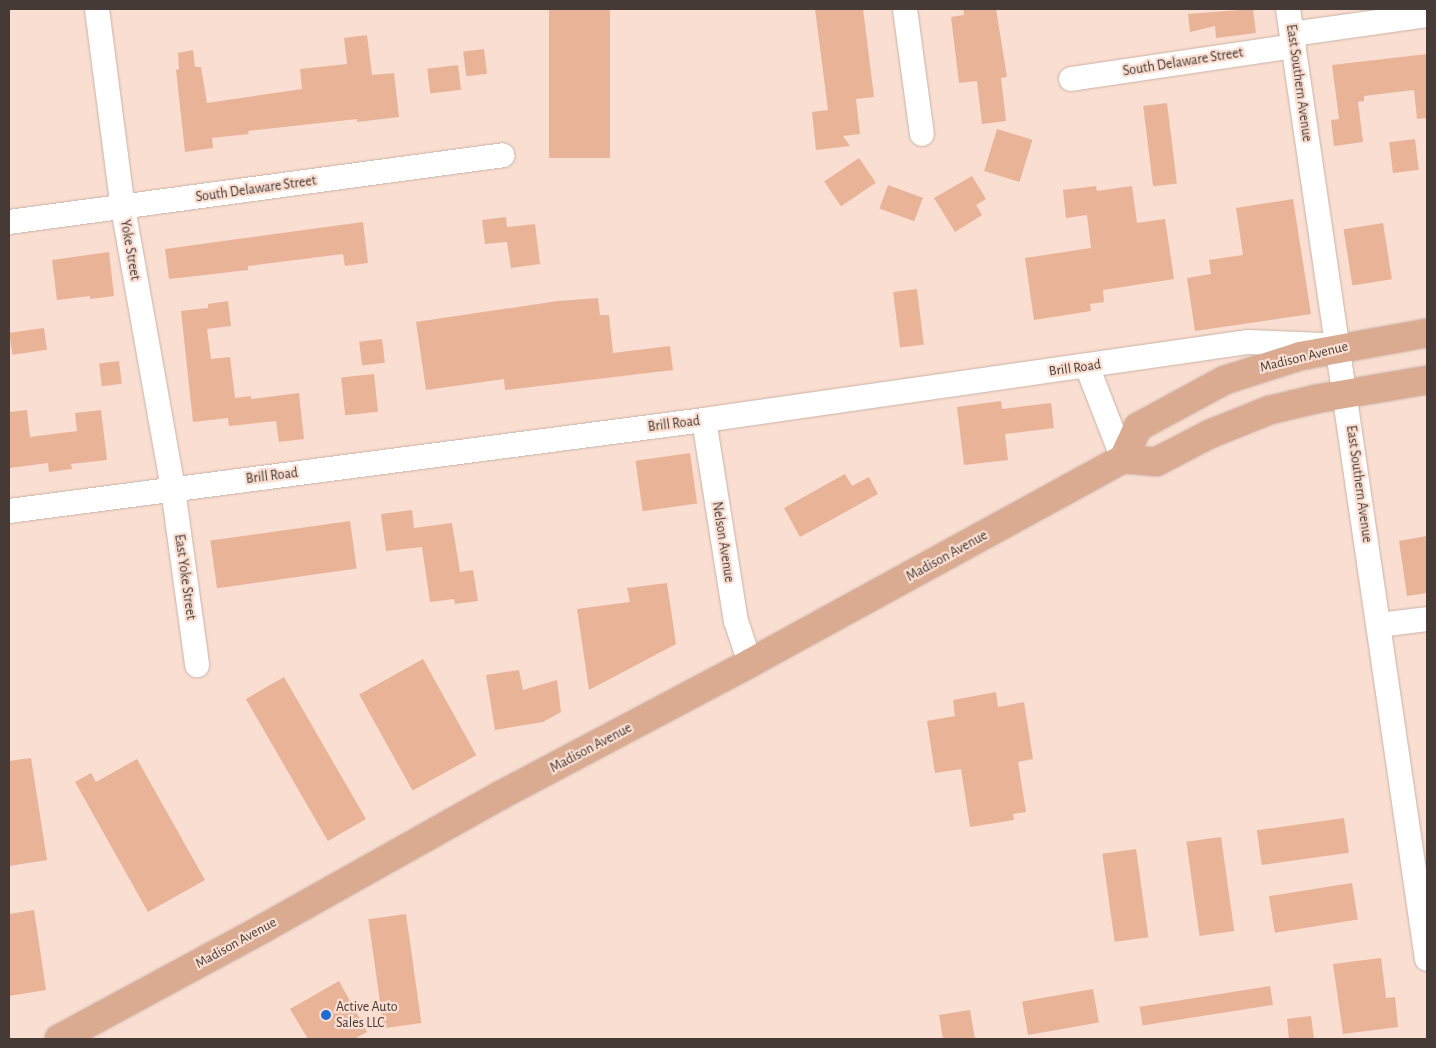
<!DOCTYPE html>
<html>
<head>
<meta charset="utf-8">
<style>
  body { margin:0 }
  #map { position:relative; width:1436px; height:1048px; overflow:hidden; background:#f9ded1; font-family:"Alegreya Sans",sans-serif }
  div>[style] { position:absolute }
  .building>* { inset:0; background:#e9b398; transform-origin:0 0 }
  .roads { filter:drop-shadow(0 0 1px #cbb2a5) drop-shadow(0 0 1px #cbb2a5) }
  .minor>* { height:24px; margin:-12px; padding:0 12px; transform-origin:12px; border-radius:12px; background:#fff }
  .major>* { height:28px; margin:-14px; padding:0 14px; transform-origin:14px; border-radius:14px; background:#daab91 }
  .dots>* { width:14px; height:14px; translate:-50% -50%; box-sizing:border-box; border:2px solid #f9ded1; border-radius:50% }
  span { translate:-50% -50%; white-space:nowrap; text-align:center; line-height:1.15; -webkit-text-stroke:4.5px #f9ded1; paint-order:stroke }
  .street-label { font-size:14px; color:#453a35 }
  .poi-label { font-size:14px; color:#453a35 }
  .left { translate:0 -50%; text-align:left }
  .frame { position:absolute; inset:0; border:10px solid #453a35; pointer-events:none }
</style>
</head>
<body>
<div id="map">
  <div class="building">
    <i style="left:549px;top:9px;width:61px;height:149px"></i>
    <i style="clip-path:polygon(815px 9px,863px 9px,874px 97px,856px 99px,860px 134px,843px 136px,850px 146px,816px 150px,812px 112px,828px 110px)"></i>
    <i style="clip-path:polygon(963px 9px,996px 9px,1007px 77px,1001px 78px,1006px 121px,982px 124px,977px 81px,959px 83px,951px 17px,964px 15px)"></i>
    <i style="clip-path:polygon(1253px 9px,1256px 33px,1216px 38px,1215px 26px,1190px 32px,1188px 14px)"></i>
    <i style="clip-path:polygon(367px 35px,372px 75px,394px 73px,399px 117px,357px 122px,357px 119px,248px 131px,249px 134px,212px 138px,213px 148px,185px 152px,176px 70px,179px 69px,178px 53px,193px 50px,195px 67px,201px 67px,207px 103px,302px 89px,300px 69px,347px 64px,344px 38px)"></i>
    <i style="left:484px;top:49px;width:25px;height:21px;rotate:83deg"></i>
    <i style="clip-path:polygon(1427px 54px,1427px 118px,1417px 119px,1414px 90px,1364px 96px,1364px 101px,1358px 102px,1363px 142px,1334px 146px,1331px 120px,1339px 119px,1332px 65px)"></i>
    <i style="left:458px;top:65px;width:25px;height:31px;rotate:83deg"></i>
    <i style="left:1167px;top:103px;width:81px;height:24px;rotate:83deg"></i>
    <i style="left:997px;top:129px;width:37px;height:44px;rotate:17deg"></i>
    <i style="left:1415px;top:139px;width:31px;height:26px;rotate:83deg"></i>
    <i style="left:859px;top:158px;width:30px;height:42px;rotate:56deg"></i>
    <i style="clip-path:polygon(972px 176px,986px 199px,976px 205px,982px 215px,955px 232px,934px 198px)"></i>
    <i style="left:888px;top:185px;width:37px;height:25px;rotate:20deg"></i>
    <i style="clip-path:polygon(1096px 186px,1097px 191px,1132px 186px,1137px 223px,1165px 219px,1174px 279px,1103px 290px,1104px 302px,1090px 304px,1091px 311px,1034px 320px,1025px 258px,1091px 248px,1087px 215px,1066px 218px,1063px 190px)"></i>
    <i style="clip-path:polygon(1293px 199px,1311px 314px,1195px 331px,1187px 278px,1211px 274px,1209px 260px,1243px 255px,1236px 208px)"></i>
    <i style="clip-path:polygon(506px 217px,507px 227px,535px 224px,540px 264px,511px 268px,507px 242px,485px 244px,482px 220px)"></i>
    <i style="clip-path:polygon(363px 222px,368px 263px,345px 266px,343px 254px,248px 266px,248px 270px,169px 279px,165px 249px)"></i>
    <i style="left:1383px;top:223px;width:57px;height:40px;rotate:81deg"></i>
    <i style="clip-path:polygon(109px 252px,114px 296px,90px 299px,90px 296px,57px 300px,52px 260px)"></i>
    <i style="left:917px;top:289px;width:56px;height:24px;rotate:83deg"></i>
    <i style="clip-path:polygon(598px 298px,600px 315px,609px 315px,613px 353px,670px 346px,673px 370px,505px 390px,504px 379px,426px 390px,416px 322px,558px 301px)"></i>
    <i style="clip-path:polygon(228px 301px,231px 326px,207px 329px,211px 359px,230px 357px,235px 398px,251px 396px,251px 399px,299px 393px,304px 439px,279px 442px,276px 421px,229px 426px,228px 418px,193px 422px,181px 311px,208px 308px,208px 304px)"></i>
    <i style="left:44px;top:328px;width:22px;height:35px;rotate:82deg"></i>
    <i style="left:382px;top:339px;width:24px;height:23px;rotate:83deg"></i>
    <i style="left:119px;top:361px;width:23px;height:20px;rotate:83deg"></i>
    <i style="left:374px;top:374px;width:38px;height:33px;rotate:84deg"></i>
    <i style="clip-path:polygon(1001px 401px,1002px 409px,1051px 403px,1054px 428px,1005px 434px,1008px 460px,964px 465px,957px 407px)"></i>
    <i style="clip-path:polygon(27px 410px,30px 437px,77px 431px,75px 413px,101px 410px,107px 460px,71px 464px,72px 469px,49px 472px,48px 463px,9px 468px,9px 412px)"></i>
    <i style="left:690px;top:453px;width:51px;height:55px;rotate:82deg"></i>
    <i style="clip-path:polygon(845px 474px,852px 486px,869px 477px,878px 494px,800px 537px,784px 508px)"></i>
    <i style="clip-path:polygon(412px 510px,414px 528px,452px 523px,460px 572px,473px 570px,478px 601px,455px 604px,454px 599px,430px 602px,422px 547px,386px 551px,381px 514px)"></i>
    <i style="left:350px;top:521px;width:48px;height:141px;rotate:82deg"></i>
    <i style="clip-path:polygon(1427px 536px,1427px 593px,1407px 596px,1399px 541px)"></i>
    <i style="clip-path:polygon(667px 583px,676px 644px,589px 690px,577px 609px,630px 602px,627px 588px)"></i>
    <i style="left:423px;top:659px;width:110px;height:73px;rotate:61deg"></i>
    <i style="clip-path:polygon(519px 670px,523px 690px,557px 680px,561px 712px,543px 722px,495px 730px,486px 675px)"></i>
    <i style="left:284px;top:677px;width:164px;height:44px;rotate:60deg"></i>
    <i style="clip-path:polygon(996px 692px,998px 707px,1024px 702px,1033px 759px,1018px 762px,1026px 812px,1013px 814px,1014px 820px,970px 827px,961px 769px,935px 773px,927px 721px,955px 716px,953px 700px)"></i>
    <i style="clip-path:polygon(31px 758px,47px 860px,9px 866px,9px 761px)"></i>
    <i style="clip-path:polygon(137px 759px,205px 880px,148px 912px,75px 782px,91px 773px,96px 782px)"></i>
    <i style="left:1344px;top:818px;width:35px;height:88px;rotate:82deg"></i>
    <i style="left:1221px;top:837px;width:95px;height:35px;rotate:82deg"></i>
    <i style="left:1136px;top:849px;width:89px;height:34px;rotate:82deg"></i>
    <i style="left:1352px;top:883px;width:37px;height:84px;rotate:81deg"></i>
    <i style="clip-path:polygon(34px 910px,46px 990px,9px 996px,9px 914px)"></i>
    <i style="left:406px;top:914px;width:110px;height:38px;rotate:82deg"></i>
    <i style="clip-path:polygon(1381px 958px,1386px 998px,1395px 997px,1398px 1027px,1343px 1034px,1333px 964px)"></i>
    <i style="clip-path:polygon(339px 981px,367px 1032px,354px 1039px,308px 1039px,290px 1009px)"></i>
    <i style="left:1270px;top:986px;width:19px;height:132px;rotate:81deg"></i>
    <i style="left:1093px;top:989px;width:34px;height:72px;rotate:80deg"></i>
    <i style="clip-path:polygon(970px 1010px,975px 1039px,943px 1039px,939px 1015px)"></i>
    <i style="clip-path:polygon(1311px 1016px,1314px 1039px,1289px 1039px,1287px 1019px)"></i>
  </div>
  <div class="roads">
    <div class="minor">
      <i style="left:97px;top:9px;width:201px;rotate:82.6deg"></i>
      <i style="left:123px;top:208px;width:285px;rotate:79.9deg"></i>
      <i style="left:173px;top:489px;width:178px;rotate:82.2deg"></i>
      <i style="left:905px;top:9px;width:126px;rotate:82.3deg"></i>
      <i style="left:1288px;top:9px;width:960px;rotate:81.68deg"></i>
      <i style="left:1292px;top:34px;width:136px;rotate:-8deg"></i>
      <i style="left:1071px;top:79px;width:225px;rotate:-8.4deg"></i>
      <i style="left:9px;top:222px;width:498px;rotate:-7.7deg"></i>
      <i style="left:1087px;top:366px;width:100px;rotate:68.8deg"></i>
      <i style="left:704px;top:420px;width:204px;rotate:81deg"></i>
      <i style="left:736px;top:621px;width:44px;rotate:71.6deg"></i>
      <i style="left:9px;top:511px;width:701px;rotate:-7.46deg"></i>
      <i style="left:704px;top:420px;width:550px;rotate:-8.16deg"></i>
      <i style="left:1248px;top:342px;width:76px;rotate:2.3deg"></i>
      <i style="left:1379px;top:625px;width:48px;rotate:-7.1deg"></i>
    </div>
    <div class="major">
      <i style="left:1123px;top:459px;width:35px;rotate:-65deg"></i>
      <i style="left:1138px;top:427px;width:99px;rotate:-28.4deg"></i>
      <i style="left:1225px;top:380px;width:79px;rotate:-17.7deg"></i>
      <i style="left:1300px;top:356px;width:129px;rotate:-10.3deg"></i>
      <i style="left:59px;top:1039px;width:233px;rotate:-28.4deg"></i>
      <i style="left:264px;top:928px;width:270px;rotate:-29.3deg"></i>
      <i style="left:499px;top:796px;width:284px;rotate:-27.9deg"></i>
      <i style="left:750px;top:663px;width:425px;rotate:-28.7deg"></i>
      <i style="left:1123px;top:459px;width:33px;rotate:5deg"></i>
      <i style="left:1156px;top:462px;width:61px;rotate:-27.4deg"></i>
      <i style="left:1210px;top:434px;width:65px;rotate:-21.8deg"></i>
      <i style="left:1270px;top:410px;width:47px;rotate:-13.4deg"></i>
      <i style="left:1316px;top:399px;width:113px;rotate:-9.7deg"></i>
    </div>
  </div>
  <div class="dots">
    <i style="left:326px;top:1015px;background:#1e6bd6"></i>
  </div>
  <div class="street-label">
    <span style="left:1183px;top:62px;rotate:-9deg">South Delaware Street</span>
    <span style="left:1299px;top:83px;rotate:82deg">East Southern Avenue</span>
    <span style="left:256px;top:189px;rotate:-8deg">South Delaware Street</span>
    <span style="left:130px;top:250px;rotate:80deg">Yoke Street</span>
    <span style="left:1304px;top:357px;rotate:-14deg">Madison Avenue</span>
    <span style="left:1075px;top:368px;rotate:-8deg">Brill Road</span>
    <span style="left:674px;top:424px;rotate:-7deg">Brill Road</span>
    <span style="left:272px;top:476px;rotate:-7deg">Brill Road</span>
    <span style="left:1359px;top:484px;rotate:82deg">East Southern Avenue</span>
    <span style="left:723px;top:542px;rotate:81deg">Nelson Avenue</span>
    <span style="left:947px;top:556px;rotate:-29deg">Madison Avenue</span>
    <span style="left:185px;top:577px;rotate:82deg">East Yoke Street</span>
    <span style="left:591px;top:748px;rotate:-28deg">Madison Avenue</span>
    <span style="left:236px;top:943px;rotate:-29deg">Madison Avenue</span>
  </div>
  <div class="poi-label">
    <span class="left" style="left:336px;top:1015px">Active Auto<br>Sales LLC</span>
  </div>
  <div class="frame"></div>
</div>
</body>
</html>
